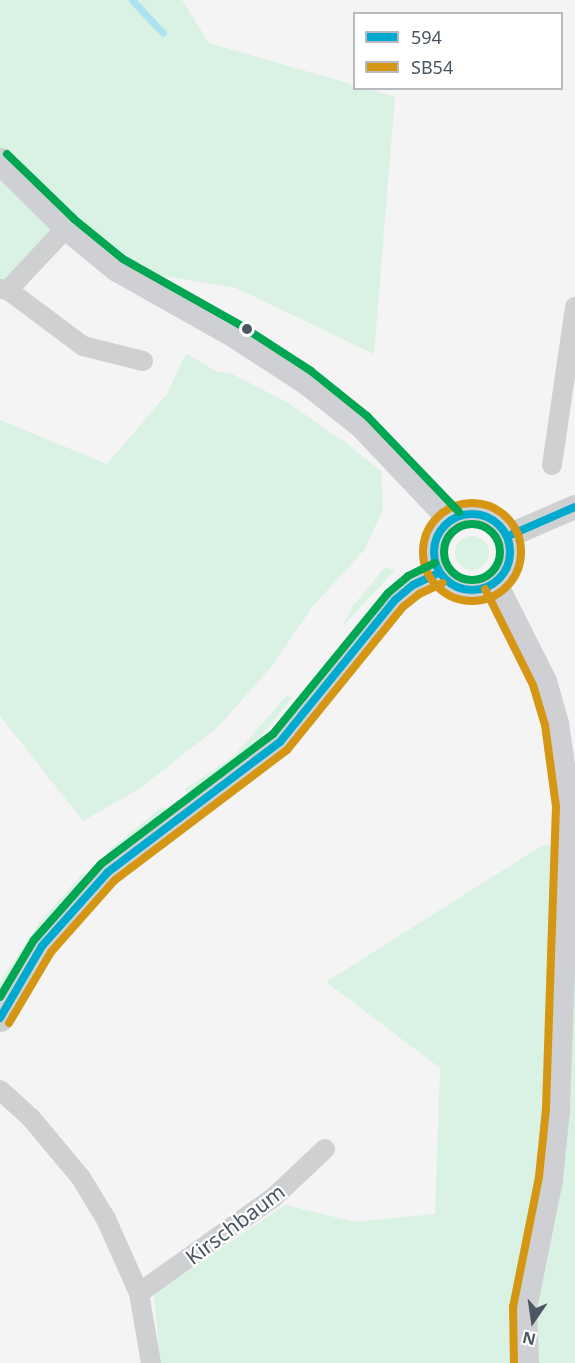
<!DOCTYPE html>
<html>
<head>
<meta charset="utf-8">
<style>
  body { margin:0 }
  #map { position:relative; width:575px; height:1363px; overflow:hidden; background:#f4f4f4; font-family:"Noto Sans",sans-serif }
  div>[style] { position:absolute }
  .green>* { inset:0; background:#d9f2e3 }
  .round { border-radius:50% }
  .stream>* { height:7px; margin:-3.5px; padding:0 3.5px; transform-origin:3.5px; border-radius:3.5px; background:#aee2f0 }
  .minor>* { height:20px; margin:-10px; padding:0 10px; transform-origin:10px; border-radius:10px; background:#ced0d2 }
  .tertiary>* { height:24px; margin:-12px; padding:0 12px; transform-origin:12px; border-radius:12px; background:#ced0d2 }
  .secondary>* { height:27px; margin:-13.5px; padding:0 13.5px; transform-origin:13.5px; border-radius:13.5px; background:#ced0d4 }
  .secondary>.ring { margin:-13.5px; padding:0; box-sizing:content-box; background:none; border:27px solid #ced0d4; border-radius:50% }
  .bus-1>* { height:8px; margin:-4px; padding:0 4px; transform-origin:4px; border-radius:4px; background:#00a9ce }
  .bus-1>.ring { margin:-4px; padding:0; box-sizing:content-box; background:none; border:8px solid #00a9ce; border-radius:50% }
  .bus-2>* { height:8px; margin:-4px; padding:0 4px; transform-origin:4px; border-radius:4px; background:#d49613 }
  .bus-2>.ring { margin:-4px; padding:0; box-sizing:content-box; background:none; border:8px solid #d49613; border-radius:50% }
  .bus-3>* { height:8px; margin:-4px; padding:0 4px; transform-origin:4px; border-radius:4px; background:#00a651 }
  .bus-3>.ring { margin:-4px; padding:0; box-sizing:content-box; background:none; border:8px solid #00a651; border-radius:50% }
  .dots>* { width:16px; height:16px; translate:-50% -50%; box-sizing:border-box; border:3px solid #fff; border-radius:50% }
  span { translate:-50% -50%; white-space:nowrap; text-align:center; line-height:1.15; -webkit-text-stroke:4.5px #fff; paint-order:stroke }
  .street-label { font-size:21px; color:#4a5661 }
  .legend { position:absolute; left:353px; top:12px; width:210px; height:78px; box-sizing:border-box; background:#fff; border:2px solid #b7bbc0; margin:0; padding:8px 10px; list-style:none; font-size:18px; color:#4a5661 }
  .legend li { display:flex; align-items:center; gap:12px; height:30px }
  .legend b { width:30px; border:2px solid #b7bbc0 }
  .north { position:absolute; left:503px; top:1291px; width:60px; height:60px; -webkit-text-stroke:4px #fff; paint-order:stroke; rotate:193deg; font-size:16px; font-weight:700; line-height:24px; text-align:center; color:#4a5661 }
  .north::after { content:''; display:block; margin:auto; width:21px; height:27px; background:#4a5661; clip-path:polygon(50% 0,100% 100%,50% 72%,0 100%) }
</style>
</head>
<body>
<div id="map">
  <div class="green">
    <i style="clip-path:polygon(0 0,182px 0,209px 43px,395px 97px,374px 354px,236px 288px,117px 268px,67px 227px,0 289px)"></i>
    <i style="clip-path:polygon(186px 353px,215px 371px,232px 374px,287px 402px,346px 443px,381px 471px,383px 509px,365px 549px,313px 606px,272px 666px,217px 728px,139px 789px,83px 821px,0 716px,0 420px,107px 464px,167px 394px)"></i>
    <i class="round" style="left:455px;top:536px;width:34px;height:34px"></i>
    <i style="clip-path:polygon(385px 567px,395px 570px,341px 628px,353px 606px)"></i>
    <i style="clip-path:polygon(287px 695px,292px 698px,254px 745px,188px 794px,185px 789px,234px 756px)"></i>
    <i style="clip-path:polygon(163px 806px,166px 810px,111px 857px,107px 852px)"></i>
    <i style="clip-path:polygon(575px 844px,575px 1363px,160px 1363px,154px 1294px,285px 1205px,355px 1222px,435px 1214px,440px 1068px,326px 982px,543px 845px)"></i>
    <i style="clip-path:polygon(83px 873px,87px 877px,0 996px,0 983px,13px 962px,39px 923px)"></i>
  </div>
  <div class="stream">
    <i style="left:132px;top:0;width:45px;rotate:46.8deg"></i>
  </div>
  <div class="minor">
    <i style="left:0;top:289px;width:8px;rotate:7deg"></i>
    <i style="left:8px;top:290px;width:86px;rotate:-46.9deg"></i>
    <i style="left:8px;top:290px;width:94px;rotate:36.7deg"></i>
    <i style="left:83px;top:346px;width:62px;rotate:14deg"></i>
    <i style="left:552px;top:465px;width:160px;rotate:-81.7deg"></i>
    <i style="left:0;top:1090px;width:42px;rotate:42.1deg"></i>
    <i style="left:31px;top:1118px;width:78px;rotate:50.2deg"></i>
    <i style="left:81px;top:1178px;width:48px;rotate:58.6deg"></i>
    <i style="left:106px;top:1219px;width:81px;rotate:66deg"></i>
    <i style="left:139px;top:1293px;width:71px;rotate:80.3deg"></i>
    <i style="left:139px;top:1293px;width:166px;rotate:-35.4deg"></i>
    <i style="left:274px;top:1197px;width:70px;rotate:-43.3deg"></i>
  </div>
  <div class="tertiary">
    <i style="left:508px;top:536px;width:73px;rotate:-23.4deg"></i>
  </div>
  <div class="secondary">
    <i style="left:0;top:161px;width:94px;rotate:44.6deg"></i>
    <i style="left:67px;top:227px;width:65px;rotate:39.4deg"></i>
    <i style="left:117px;top:268px;width:134px;rotate:29.4deg"></i>
    <i style="left:234px;top:334px;width:85px;rotate:32.9deg"></i>
    <i style="left:305px;top:380px;width:71px;rotate:38.2deg"></i>
    <i style="left:361px;top:424px;width:131px;rotate:46.5deg"></i>
    <i class="ring" style="left:434px;top:514px;width:49px;height:49px"></i>
    <i style="left:494px;top:584px;width:109px;rotate:63.2deg"></i>
    <i style="left:543px;top:681px;width:44px;rotate:74.1deg"></i>
    <i style="left:555px;top:723px;width:83px;rotate:81.7deg"></i>
    <i style="left:567px;top:805px;width:305px;rotate:92.1deg"></i>
    <i style="left:556px;top:1110px;width:69px;rotate:95.8deg"></i>
    <i style="left:549px;top:1179px;width:132px;rotate:101.4deg"></i>
    <i style="left:523px;top:1308px;width:55px;rotate:87.9deg"></i>
    <i style="left:0;top:1018px;width:83px;rotate:-59.7deg"></i>
    <i style="left:42px;top:946px;width:99px;rotate:-48.3deg"></i>
    <i style="left:108px;top:872px;width:216px;rotate:-37.1deg"></i>
    <i style="left:280px;top:742px;width:183px;rotate:-51deg"></i>
    <i style="left:395px;top:600px;width:23px;rotate:-40deg"></i>
    <i style="left:413px;top:585px;width:29px;rotate:-25deg"></i>
  </div>
  <div class="bus-1">
    <i class="ring" style="left:434px;top:514px;width:68px;height:68px"></i>
    <i style="left:508px;top:536px;width:73px;rotate:-23.4deg"></i>
    <i style="left:0;top:1018px;width:83px;rotate:-59.7deg"></i>
    <i style="left:42px;top:946px;width:99px;rotate:-48.3deg"></i>
    <i style="left:108px;top:872px;width:216px;rotate:-37.1deg"></i>
    <i style="left:280px;top:742px;width:183px;rotate:-51deg"></i>
    <i style="left:395px;top:600px;width:23px;rotate:-40deg"></i>
    <i style="left:413px;top:585px;width:29px;rotate:-25deg"></i>
  </div>
  <div class="bus-2">
    <i class="ring" style="left:423px;top:503px;width:90px;height:90px"></i>
    <i style="left:485px;top:589px;width:107px;rotate:63.4deg"></i>
    <i style="left:533px;top:685px;width:42px;rotate:73.3deg"></i>
    <i style="left:545px;top:725px;width:82px;rotate:82.3deg"></i>
    <i style="left:556px;top:806px;width:303px;rotate:91.9deg"></i>
    <i style="left:546px;top:1109px;width:68px;rotate:95.9deg"></i>
    <i style="left:539px;top:1177px;width:133px;rotate:101.3deg"></i>
    <i style="left:513px;top:1307px;width:56px;rotate:89deg"></i>
    <i style="left:9px;top:1023px;width:82px;rotate:-59.4deg"></i>
    <i style="left:51px;top:952px;width:96px;rotate:-48.4deg"></i>
    <i style="left:115px;top:880px;width:216px;rotate:-37.1deg"></i>
    <i style="left:287px;top:750px;width:184px;rotate:-51deg"></i>
    <i style="left:403px;top:607px;width:21px;rotate:-39deg"></i>
    <i style="left:419px;top:594px;width:26px;rotate:-25deg"></i>
  </div>
  <div class="bus-3">
    <i style="left:7px;top:154px;width:93px;rotate:44.1deg"></i>
    <i style="left:74px;top:219px;width:63px;rotate:39.2deg"></i>
    <i style="left:123px;top:259px;width:134px;rotate:29.4deg"></i>
    <i style="left:240px;top:325px;width:85px;rotate:32.9deg"></i>
    <i style="left:311px;top:371px;width:72px;rotate:38.8deg"></i>
    <i style="left:367px;top:416px;width:133px;rotate:46.2deg"></i>
    <i class="ring" style="left:444px;top:524px;width:48px;height:48px"></i>
    <i style="left:0;top:997px;width:66px;rotate:-59.2deg"></i>
    <i style="left:34px;top:940px;width:101px;rotate:-48.6deg"></i>
    <i style="left:101px;top:864px;width:216px;rotate:-37.1deg"></i>
    <i style="left:273px;top:734px;width:182px;rotate:-50.8deg"></i>
    <i style="left:388px;top:593px;width:26px;rotate:-40deg"></i>
    <i style="left:408px;top:576px;width:30px;rotate:-26deg"></i>
  </div>
  <div class="dots">
    <i style="left:247px;top:329px;background:#4a5661"></i>
  </div>
  <div class="street-label">
    <span style="left:235px;top:1224px;rotate:-37deg">Kirschbaum</span>
  </div>
  <ul class="legend">
  <li><b style="height:8px;background:#00a9ce"></b>594</li>
  <li><b style="height:8px;background:#d49613"></b>SB54</li>
  </ul>
  <div class="north">N</div>
</div>
</body>
</html>
